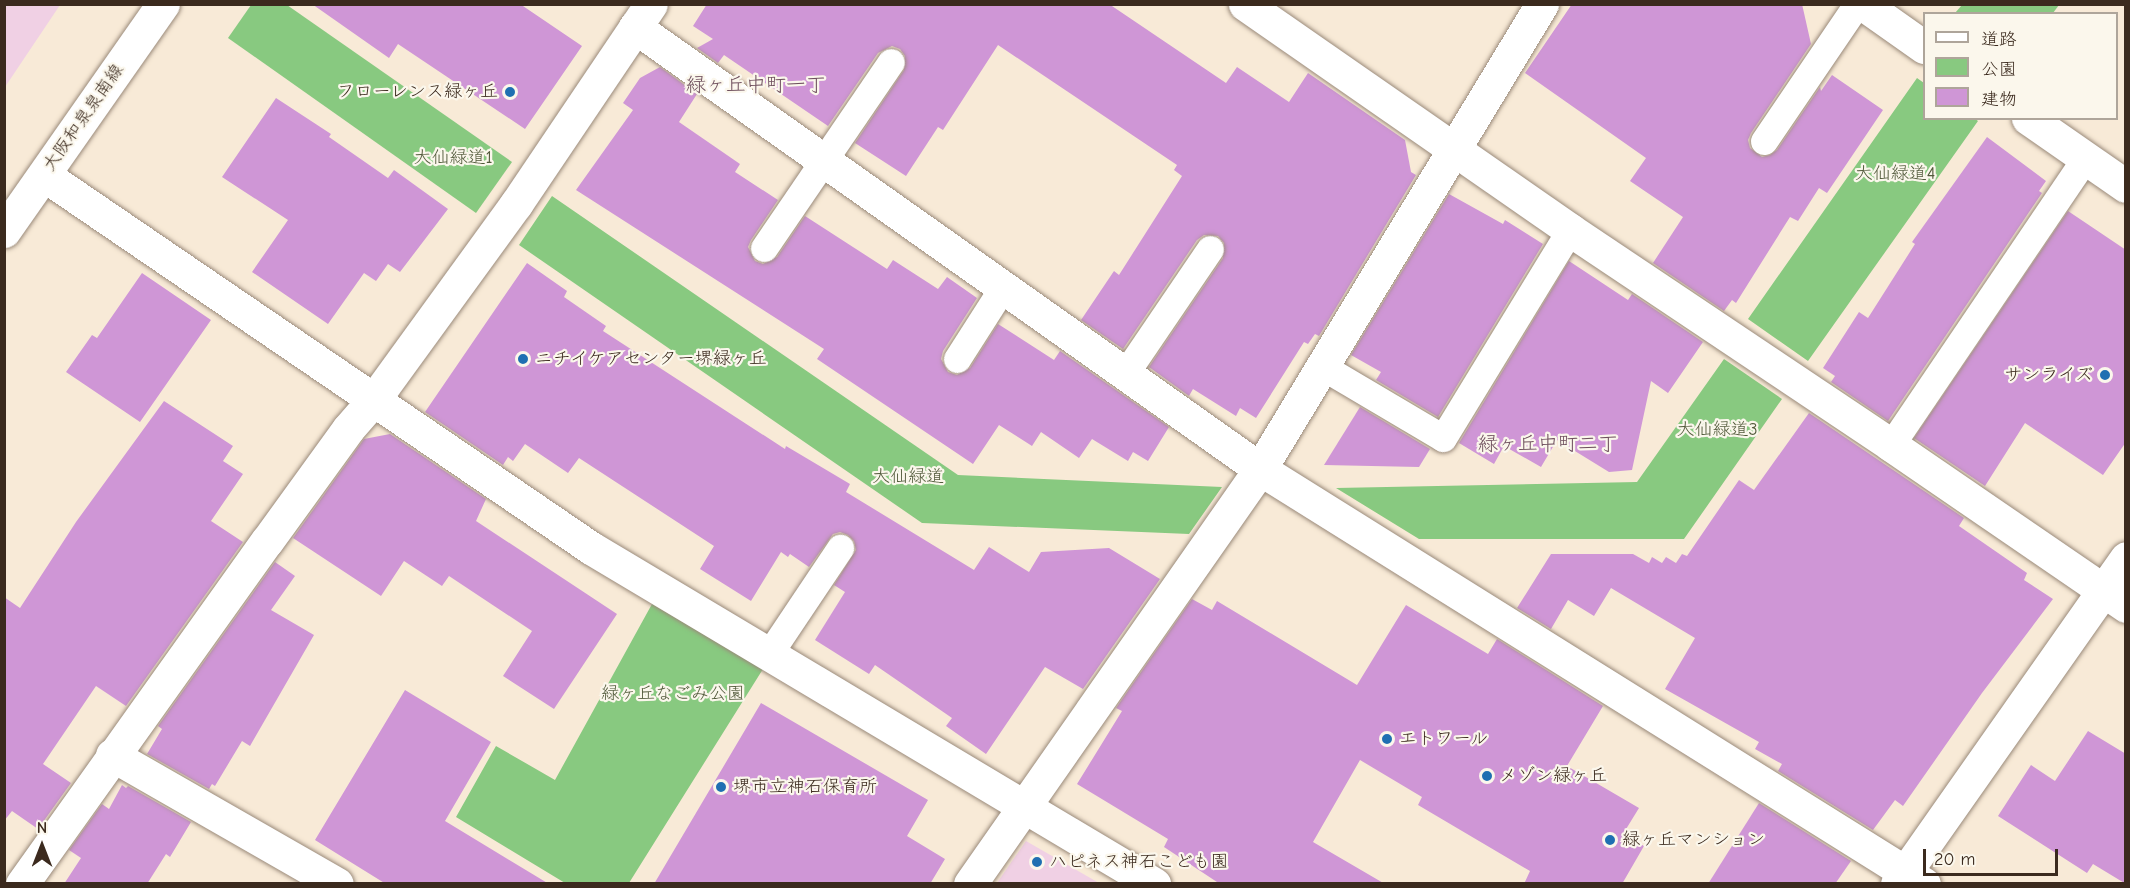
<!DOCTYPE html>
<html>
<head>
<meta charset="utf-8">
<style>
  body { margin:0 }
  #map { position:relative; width:2130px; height:888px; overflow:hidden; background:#f8ead7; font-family:"Comic Neue","Klee One",sans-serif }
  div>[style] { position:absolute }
  .built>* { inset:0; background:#f0d0e4 }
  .green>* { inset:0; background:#88c980 }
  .building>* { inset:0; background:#cf96d6 }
  .roads { filter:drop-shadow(0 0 2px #9a8a7a) drop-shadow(0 0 2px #9a8a7a) }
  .lane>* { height:27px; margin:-13.5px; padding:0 13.5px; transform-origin:13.5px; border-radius:13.5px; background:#fff }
  .street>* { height:33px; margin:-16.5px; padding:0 16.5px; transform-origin:16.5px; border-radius:16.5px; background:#fff }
  .secondary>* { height:33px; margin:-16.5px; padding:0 16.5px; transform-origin:16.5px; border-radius:16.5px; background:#fff }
  .primary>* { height:33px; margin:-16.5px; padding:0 16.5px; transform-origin:16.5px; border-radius:16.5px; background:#fff }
  .dots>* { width:16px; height:16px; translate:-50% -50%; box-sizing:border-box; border:3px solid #fbf7ec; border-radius:50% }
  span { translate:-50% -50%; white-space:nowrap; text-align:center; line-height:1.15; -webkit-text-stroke:4.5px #fbf7ec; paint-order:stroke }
  .poi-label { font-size:18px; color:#3b2a1e }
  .right { translate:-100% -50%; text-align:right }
  .left { translate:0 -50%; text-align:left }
  .street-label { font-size:18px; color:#3b2a1e }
  .park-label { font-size:18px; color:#525a3b }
  .neighbourhood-label { font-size:20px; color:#6f505e }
  .frame { position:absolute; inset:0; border:6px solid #3b2a1e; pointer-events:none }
  .legend { position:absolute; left:1923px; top:12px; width:195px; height:108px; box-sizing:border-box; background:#fbf7ec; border:2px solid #aea59a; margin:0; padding:8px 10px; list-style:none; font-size:18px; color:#3b2a1e }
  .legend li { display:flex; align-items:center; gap:12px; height:30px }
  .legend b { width:30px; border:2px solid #aea59a }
  .north { position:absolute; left:12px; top:816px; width:60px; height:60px; -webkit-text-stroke:4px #fbf7ec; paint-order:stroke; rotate:0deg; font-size:16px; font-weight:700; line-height:24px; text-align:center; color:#3b2a1e }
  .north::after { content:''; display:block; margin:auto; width:21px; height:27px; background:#3b2a1e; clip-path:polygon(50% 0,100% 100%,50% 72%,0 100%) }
  .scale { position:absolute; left:1923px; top:849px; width:135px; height:27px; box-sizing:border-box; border:3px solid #3b2a1e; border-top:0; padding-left:8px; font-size:18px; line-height:21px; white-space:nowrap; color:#3b2a1e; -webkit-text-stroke:4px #fbf7ec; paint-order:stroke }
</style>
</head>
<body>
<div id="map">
  <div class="built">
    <i style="clip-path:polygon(5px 4px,60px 5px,5px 87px,4px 5px)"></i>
    <i style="clip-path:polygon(1026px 841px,1099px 883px,997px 883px)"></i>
  </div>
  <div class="green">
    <i style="clip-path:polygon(251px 5px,287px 5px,512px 162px,476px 213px,228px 38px)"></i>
    <i style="clip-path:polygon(1962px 5px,1962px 4px,2059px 5px,2053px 13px,1955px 13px)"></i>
    <i style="clip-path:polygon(1917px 78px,1924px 83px,1924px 118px,1974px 118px,1978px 121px,1808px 361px,1748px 319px)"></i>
    <i style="clip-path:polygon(552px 196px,958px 475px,1222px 487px,1189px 534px,922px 523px,519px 245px)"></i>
    <i style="clip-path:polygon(1724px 359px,1782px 399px,1684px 539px,1419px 539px,1336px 488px,1637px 482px)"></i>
    <i style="clip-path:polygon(652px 604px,763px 669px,629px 883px,565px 883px,456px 817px,496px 746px,555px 780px)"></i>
  </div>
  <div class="building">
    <i style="clip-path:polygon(312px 4px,520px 4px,582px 46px,525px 129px,398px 44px,389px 58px)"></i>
    <i style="clip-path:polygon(707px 4px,1109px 4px,1226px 83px,1237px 67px,1289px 102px,1308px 73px,1405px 140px,1411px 172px,1416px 175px,1319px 336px,1315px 334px,1308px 344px,1304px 342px,1256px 418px,1240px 408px,1236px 416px,1193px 389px,1189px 396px,1149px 367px,1223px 258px,1224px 243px,1218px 236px,1204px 235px,1197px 240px,1123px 349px,1081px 320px,1114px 271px,1119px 275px,1182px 176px,1174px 170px,1177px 165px,998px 45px,943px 130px,938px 127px,906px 176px,855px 143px,904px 70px,905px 56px,900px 49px,892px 46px,878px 53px,828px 126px,724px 55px,718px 63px,697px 48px,713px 39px,693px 26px)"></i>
    <i style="clip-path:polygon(1572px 4px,1802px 4px,1811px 44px,1751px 133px,1748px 140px,1750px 148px,1762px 157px,1770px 155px,1777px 150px,1820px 87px,1821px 91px,1832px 75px,1883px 110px,1827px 193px,1819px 188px,1798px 221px,1790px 217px,1736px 303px,1732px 300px,1724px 311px,1653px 263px,1683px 217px,1630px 181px,1646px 158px,1525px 73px)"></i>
    <i style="clip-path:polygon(660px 67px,697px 94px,679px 122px,740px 164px,735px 172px,778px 200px,751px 240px,748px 247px,755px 261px,763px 264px,777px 257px,805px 216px,887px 269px,893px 260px,938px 289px,947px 277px,977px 298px,943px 351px,941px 359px,948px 372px,957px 375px,970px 368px,998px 324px,1054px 360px,1060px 351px,1169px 427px,1148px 461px,1133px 452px,1128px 461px,1092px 439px,1079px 458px,1041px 432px,1032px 446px,999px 425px,973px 464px,817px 359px,824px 349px,576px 190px,633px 110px,623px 103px,640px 78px)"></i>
    <i style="clip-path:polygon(276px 98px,331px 134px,329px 137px,388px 178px,394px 170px,448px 209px,400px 272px,388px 264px,376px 281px,364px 273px,328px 324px,252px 272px,288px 220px,222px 177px)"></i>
    <i style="clip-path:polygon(1987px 137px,2046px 181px,2039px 191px,2042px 193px,1888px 421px,1831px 382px,1835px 376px,1823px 368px,1859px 312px,1868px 318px,1915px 244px,1912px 242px)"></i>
    <i style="clip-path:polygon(1449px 194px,1503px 224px,1505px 220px,1543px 244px,1438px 417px,1376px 380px,1381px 372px,1351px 355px)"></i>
    <i style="clip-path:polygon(2068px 211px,2126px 250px,2126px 442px,2103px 475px,2025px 423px,1985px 486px,1914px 438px)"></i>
    <i style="clip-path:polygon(1569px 261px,1628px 300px,1632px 294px,1703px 342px,1668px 393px,1651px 381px,1632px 470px,1609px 472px,1557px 440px,1541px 467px,1504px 446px,1494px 464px,1459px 443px)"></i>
    <i style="clip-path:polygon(527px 263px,567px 291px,564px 297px,606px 326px,603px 331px,785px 449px,786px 446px,850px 484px,846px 492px,974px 570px,989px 547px,1029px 572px,1041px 552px,1109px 548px,1160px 579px,1083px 689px,1045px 667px,986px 754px,946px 726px,952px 718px,875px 665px,869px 674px,815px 640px,845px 592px,834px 585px,856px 550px,854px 541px,848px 535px,840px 532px,833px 534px,809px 567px,790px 554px,788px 557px,781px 552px,751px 601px,700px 569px,714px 546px,579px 458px,568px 473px,525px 444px,513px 461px,508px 457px,503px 465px,425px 412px)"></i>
    <i style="clip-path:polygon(142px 273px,211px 320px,140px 422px,66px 372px,92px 335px,97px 338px)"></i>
    <i style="clip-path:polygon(164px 401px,233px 446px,223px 461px,243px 474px,211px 521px,243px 542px,126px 706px,96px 686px,43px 764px,71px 783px,38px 829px,12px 811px,4px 821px,4px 597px,20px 608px,76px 522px)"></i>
    <i style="clip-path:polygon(1360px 407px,1430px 449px,1419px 467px,1324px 465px)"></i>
    <i style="clip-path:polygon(1809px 413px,1964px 518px,1959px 526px,2027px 573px,2024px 580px,2053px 599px,1982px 693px,1903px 806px,1895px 800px,1873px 830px,1778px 771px,1782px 764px,1755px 749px,1759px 742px,1665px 689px,1695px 638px,1611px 588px,1594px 616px,1568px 600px,1551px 629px,1517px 608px,1551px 554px,1633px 554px,1649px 563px,1652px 557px,1662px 563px,1666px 557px,1676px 563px,1682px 554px,1687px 556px,1739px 480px,1754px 490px)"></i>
    <i style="clip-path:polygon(390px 434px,486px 499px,476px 521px,617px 614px,554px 709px,503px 676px,532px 631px,449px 576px,442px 586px,404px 561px,381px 596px,293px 538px,364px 439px)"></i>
    <i style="clip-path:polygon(275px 562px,295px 576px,271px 610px,314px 635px,250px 746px,242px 741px,215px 786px,212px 784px,209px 789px,147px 754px,162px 729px,158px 726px)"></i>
    <i style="clip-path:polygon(1192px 599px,1212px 610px,1217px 601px,1357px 685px,1406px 605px,1488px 654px,1497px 639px,1603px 706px,1567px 766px,1639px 808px,1623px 834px,1644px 846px,1622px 884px,1524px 884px,1530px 871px,1418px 805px,1422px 797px,1360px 760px,1313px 842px,1385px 884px,1220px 884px,1164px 847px,1168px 839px,1077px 784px,1122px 711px,1116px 708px)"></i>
    <i style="clip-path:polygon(405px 690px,491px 742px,445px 821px,549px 884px,386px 884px,315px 840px)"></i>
    <i style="clip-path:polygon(761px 703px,928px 800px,907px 836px,945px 859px,930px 884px,654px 884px)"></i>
    <i style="clip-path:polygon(2088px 731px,2126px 754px,2126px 884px,2093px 864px,2087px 873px,1998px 816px,2031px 765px,2055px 781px)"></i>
    <i style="clip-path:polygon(122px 785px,126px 788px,128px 786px,191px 822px,170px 857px,166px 854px,147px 884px,64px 884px,81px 858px,69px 850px,102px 804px,109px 809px)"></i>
    <i style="clip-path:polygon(1759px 803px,1851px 861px,1835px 884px,1708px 884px)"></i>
  </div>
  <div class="roads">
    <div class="lane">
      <i style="left:1764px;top:141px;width:166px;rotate:-55.8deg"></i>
      <i style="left:764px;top:248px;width:225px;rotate:-55.7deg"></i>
      <i style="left:957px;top:359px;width:85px;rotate:-57.4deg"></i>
      <i style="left:1323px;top:367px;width:139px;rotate:30.6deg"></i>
      <i style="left:1443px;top:438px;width:244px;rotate:-58.6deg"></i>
      <i style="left:1125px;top:374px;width:151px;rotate:-55.8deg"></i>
      <i style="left:1891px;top:445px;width:346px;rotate:-55.9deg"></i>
      <i style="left:769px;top:654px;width:128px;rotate:-56.2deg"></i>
    </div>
    <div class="street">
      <i style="left:1245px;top:4px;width:396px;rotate:34.8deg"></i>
      <i style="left:1570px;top:230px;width:386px;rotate:33.8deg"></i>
      <i style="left:1891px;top:445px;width:285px;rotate:34.4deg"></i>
      <i style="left:635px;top:27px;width:765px;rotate:35.27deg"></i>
      <i style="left:1260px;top:469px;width:783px;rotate:32.01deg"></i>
      <i style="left:44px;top:175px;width:662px;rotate:34.29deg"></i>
      <i style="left:591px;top:548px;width:656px;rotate:30.83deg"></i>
      <i style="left:112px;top:755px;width:259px;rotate:29.8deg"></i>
      <i style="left:22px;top:884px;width:422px;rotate:-54.5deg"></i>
      <i style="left:267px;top:541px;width:138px;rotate:-54.1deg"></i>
      <i style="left:348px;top:429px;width:41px;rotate:-48.9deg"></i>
      <i style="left:375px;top:398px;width:240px;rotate:-54deg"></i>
      <i style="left:516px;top:204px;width:241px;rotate:-56deg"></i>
      <i style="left:970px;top:884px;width:506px;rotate:-55.05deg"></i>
      <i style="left:1260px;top:469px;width:544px;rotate:-58.77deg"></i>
      <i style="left:1897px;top:884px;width:398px;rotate:-54.9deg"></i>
    </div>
    <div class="secondary">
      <i style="left:1863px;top:4px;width:75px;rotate:35.2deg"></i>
      <i style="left:2028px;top:118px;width:119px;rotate:34.8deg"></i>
    </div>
    <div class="primary">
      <i style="left:4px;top:231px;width:277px;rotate:-55deg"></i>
    </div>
  </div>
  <div class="dots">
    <i style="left:510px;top:92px;background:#1f6fb2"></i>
    <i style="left:523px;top:359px;background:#1f6fb2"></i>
    <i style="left:2105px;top:375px;background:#1f6fb2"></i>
    <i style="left:1387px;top:739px;background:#1f6fb2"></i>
    <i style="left:1487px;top:776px;background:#1f6fb2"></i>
    <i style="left:721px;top:787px;background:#1f6fb2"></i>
    <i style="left:1610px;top:840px;background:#1f6fb2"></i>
    <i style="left:1037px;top:862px;background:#1f6fb2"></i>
  </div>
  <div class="poi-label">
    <span class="right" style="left:498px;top:92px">フローレンス緑ヶ丘</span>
    <span class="left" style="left:535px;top:359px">ニチイケアセンター堺緑ヶ丘</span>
    <span class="right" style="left:2093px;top:375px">サンライズ</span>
    <span class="left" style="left:1399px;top:739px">エトワール</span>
    <span class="left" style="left:1499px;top:776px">メゾン緑ヶ丘</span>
    <span class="left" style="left:733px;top:787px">堺市立神石保育所</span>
    <span class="left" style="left:1622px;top:840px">緑ヶ丘マンション</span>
    <span class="left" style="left:1049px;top:862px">ハピネス神石こども園</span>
  </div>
  <div class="street-label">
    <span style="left:84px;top:118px;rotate:-55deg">大阪和泉泉南線</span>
  </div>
  <div class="park-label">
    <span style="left:453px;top:158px">大仙緑道1</span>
    <span style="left:1895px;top:174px">大仙緑道4</span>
    <span style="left:1717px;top:430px">大仙緑道3</span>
    <span style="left:908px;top:477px">大仙緑道</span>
    <span style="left:673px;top:694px">緑ヶ丘なごみ公園</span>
  </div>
  <div class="neighbourhood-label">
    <span style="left:756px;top:84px">緑ヶ丘中町一丁</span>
    <span style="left:1548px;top:443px">緑ヶ丘中町二丁</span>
  </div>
  <div class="frame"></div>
  <ul class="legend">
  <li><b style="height:8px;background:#fff"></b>道路</li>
  <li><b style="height:16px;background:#88c980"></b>公園</li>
  <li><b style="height:16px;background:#cf96d6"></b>建物</li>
  </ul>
  <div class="north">N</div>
  <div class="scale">20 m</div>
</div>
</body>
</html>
